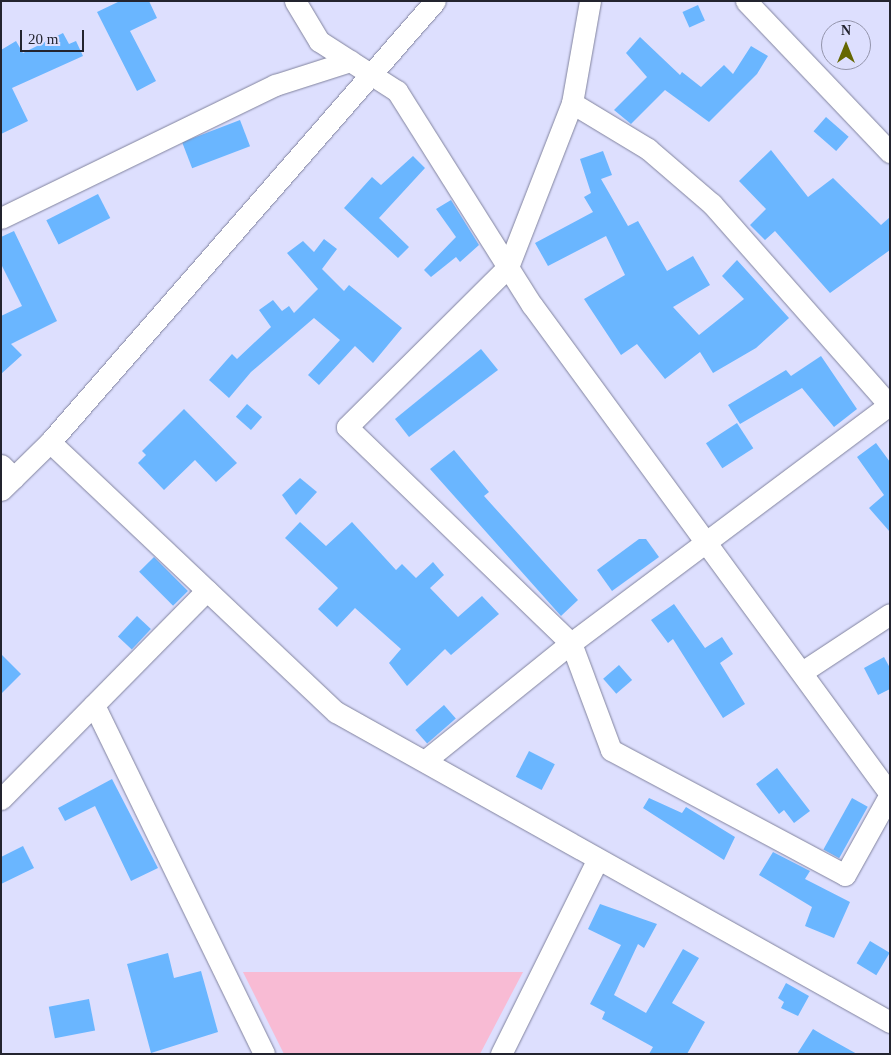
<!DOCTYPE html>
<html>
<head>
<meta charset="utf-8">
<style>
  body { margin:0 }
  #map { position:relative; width:891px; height:1055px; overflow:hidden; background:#dddffe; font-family:Georgia,serif }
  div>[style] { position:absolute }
  .green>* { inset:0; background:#f8bbd4 }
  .building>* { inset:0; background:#6ab6ff; transform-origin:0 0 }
  .roads { filter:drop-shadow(0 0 1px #81839e) drop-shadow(0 0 1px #81839e) }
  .minor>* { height:21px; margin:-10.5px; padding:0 10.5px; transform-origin:10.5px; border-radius:10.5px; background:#fff }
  span { translate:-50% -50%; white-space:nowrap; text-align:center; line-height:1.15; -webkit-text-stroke:5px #dddffe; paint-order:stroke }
  .frame { position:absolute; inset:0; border:2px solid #23242f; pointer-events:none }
  .north { position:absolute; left:821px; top:20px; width:50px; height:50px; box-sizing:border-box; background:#dddffe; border:1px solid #9394ab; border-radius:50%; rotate:0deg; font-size:14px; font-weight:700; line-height:20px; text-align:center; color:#23242f }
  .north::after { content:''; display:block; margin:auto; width:18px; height:22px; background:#656702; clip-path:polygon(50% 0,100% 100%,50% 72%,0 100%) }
  .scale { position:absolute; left:20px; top:30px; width:64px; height:22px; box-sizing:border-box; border:2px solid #23242f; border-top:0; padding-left:6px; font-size:15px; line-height:18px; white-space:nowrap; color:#23242f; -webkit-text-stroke:4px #dddffe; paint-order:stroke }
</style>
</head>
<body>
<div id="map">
  <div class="green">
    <i style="clip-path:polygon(243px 972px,523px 972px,480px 1054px,284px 1054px)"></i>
  </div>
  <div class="building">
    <i style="clip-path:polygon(120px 1px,149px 1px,157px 18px,130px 31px,156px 81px,137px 91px,97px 12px)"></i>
    <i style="left:698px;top:5px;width:17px;height:17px;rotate:66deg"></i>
    <i style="clip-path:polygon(63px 33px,69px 44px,76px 41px,83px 56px,12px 88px,28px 121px,1px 134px,1px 50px,16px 41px,23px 53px)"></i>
    <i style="clip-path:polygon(640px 37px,680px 75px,682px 72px,701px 87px,724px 65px,733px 74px,751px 46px,768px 56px,757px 74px,709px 122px,665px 90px,631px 124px,614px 110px,647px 77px,626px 53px)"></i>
    <i style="left:826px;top:117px;width:30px;height:19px;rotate:41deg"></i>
    <i style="left:240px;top:120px;width:28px;height:62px;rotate:69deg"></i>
    <i style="clip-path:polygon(771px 150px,808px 197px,833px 178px,881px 225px,890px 217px,890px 250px,830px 293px,775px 231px,765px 240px,750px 225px,766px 209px,739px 181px)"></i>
    <i style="clip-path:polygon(603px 151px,612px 175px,601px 179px,628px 226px,638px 221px,667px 271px,693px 256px,710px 285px,673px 307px,699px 335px,744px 299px,722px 276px,737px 260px,789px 318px,756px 348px,713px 373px,700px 352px,665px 379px,637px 344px,621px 355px,584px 299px,625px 275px,606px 236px,548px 266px,535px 243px,593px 212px,584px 197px,591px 193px,580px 159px)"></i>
    <i style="clip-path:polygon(413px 156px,425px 168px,379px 218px,409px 247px,398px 258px,344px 208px,372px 177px,381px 185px)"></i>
    <i style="left:98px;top:194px;width:27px;height:58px;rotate:63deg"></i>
    <i style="clip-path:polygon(451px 200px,479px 245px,460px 262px,456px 257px,431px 277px,424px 270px,456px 237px,436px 209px)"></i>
    <i style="clip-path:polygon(14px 231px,57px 321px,11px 344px,22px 355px,1px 374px,1px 316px,22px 306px,1px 264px,1px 237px)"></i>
    <i style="clip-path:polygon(324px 239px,337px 249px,322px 269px,344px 291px,349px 285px,402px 328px,373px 363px,355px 346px,319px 385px,308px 375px,340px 340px,314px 318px,251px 372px,229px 398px,209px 380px,232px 354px,237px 359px,271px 327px,259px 310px,273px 300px,282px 311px,289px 306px,294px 313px,318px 289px,287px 253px,303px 241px,314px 252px)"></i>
    <i style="clip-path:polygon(481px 349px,498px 370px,409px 437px,395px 419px)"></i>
    <i style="clip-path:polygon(821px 356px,857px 409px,834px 427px,802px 388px,740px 424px,728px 405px,786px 370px,791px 376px)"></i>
    <i style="left:247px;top:404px;width:20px;height:17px;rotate:41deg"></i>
    <i style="clip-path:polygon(184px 409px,237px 463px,216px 482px,195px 460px,164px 490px,138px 463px,146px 455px,142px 451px)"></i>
    <i style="left:737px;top:423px;width:30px;height:37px;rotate:57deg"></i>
    <i style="clip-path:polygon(876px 443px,890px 462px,890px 532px,869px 508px,884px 495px,857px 457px)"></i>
    <i style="clip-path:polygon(454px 450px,489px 492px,484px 496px,578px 600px,561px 616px,430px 469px)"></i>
    <i style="clip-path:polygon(300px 478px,317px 492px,296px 515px,282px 495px)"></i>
    <i style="clip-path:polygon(300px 522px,326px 546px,352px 522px,396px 570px,402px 564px,416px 578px,433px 562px,444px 575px,430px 588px,458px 617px,482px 596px,499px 614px,451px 655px,445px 649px,407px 686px,389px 663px,401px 649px,355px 608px,337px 627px,318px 609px,338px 588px,285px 538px)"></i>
    <i style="clip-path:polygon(639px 539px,646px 539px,659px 557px,612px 591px,597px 570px)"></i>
    <i style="left:154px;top:557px;width:48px;height:21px;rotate:45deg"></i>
    <i style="clip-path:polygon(674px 604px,705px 648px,722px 637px,733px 654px,720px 663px,745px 704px,723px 718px,673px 639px,668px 643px,651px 620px)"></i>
    <i style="left:137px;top:616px;width:19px;height:28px;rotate:43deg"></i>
    <i style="clip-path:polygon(1px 654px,21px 674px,1px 694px)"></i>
    <i style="clip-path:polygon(884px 657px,890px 668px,890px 689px,878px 695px,864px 668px)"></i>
    <i style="left:619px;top:665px;width:20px;height:21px;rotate:49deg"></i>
    <i style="left:444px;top:705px;width:18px;height:38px;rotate:49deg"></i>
    <i style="left:529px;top:751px;width:29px;height:29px;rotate:27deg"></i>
    <i style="clip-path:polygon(777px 768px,810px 811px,794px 823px,784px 810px,779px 814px,756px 784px)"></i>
    <i style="clip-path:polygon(112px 779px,158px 868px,131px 881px,95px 806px,65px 821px,58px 808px)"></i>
    <i style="clip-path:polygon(649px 798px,682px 813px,686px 807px,735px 837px,724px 860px,643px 808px)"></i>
    <i style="left:852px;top:798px;width:18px;height:59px;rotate:29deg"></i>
    <i style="clip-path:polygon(23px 846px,34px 868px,1px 884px,1px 857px)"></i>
    <i style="clip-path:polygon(773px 852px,810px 871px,805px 879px,850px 902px,834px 938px,805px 926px,812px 907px,759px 875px)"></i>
    <i style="clip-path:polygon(600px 904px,657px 924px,644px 948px,638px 944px,614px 995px,646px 1013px,683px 949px,699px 958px,672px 1003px,705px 1022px,687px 1054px,649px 1054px,653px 1047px,602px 1019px,605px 1012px,590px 1004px,621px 945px,588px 929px)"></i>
    <i style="left:870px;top:941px;width:23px;height:26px;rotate:31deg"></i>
    <i style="clip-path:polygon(168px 953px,174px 978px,201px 971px,218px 1032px,151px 1053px,127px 964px)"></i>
    <i style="clip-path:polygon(786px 983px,809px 996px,798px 1016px,781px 1008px,784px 1002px,778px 998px)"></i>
    <i style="left:89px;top:999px;width:32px;height:41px;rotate:79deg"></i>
    <i style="clip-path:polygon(813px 1029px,823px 1035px,857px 1054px,797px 1054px)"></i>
  </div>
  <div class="roads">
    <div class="minor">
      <i style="left:295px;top:1px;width:47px;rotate:59deg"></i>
      <i style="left:319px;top:41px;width:93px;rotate:32.7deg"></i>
      <i style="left:397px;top:91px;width:253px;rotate:57.8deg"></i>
      <i style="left:532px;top:305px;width:606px;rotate:53.79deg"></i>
      <i style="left:590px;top:1px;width:104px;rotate:100deg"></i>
      <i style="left:572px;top:103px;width:176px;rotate:111.3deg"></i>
      <i style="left:508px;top:267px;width:227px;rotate:135.2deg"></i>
      <i style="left:347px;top:427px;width:311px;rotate:44deg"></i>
      <i style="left:571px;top:643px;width:114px;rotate:69.5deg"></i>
      <i style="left:611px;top:750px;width:265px;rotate:28.1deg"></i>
      <i style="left:845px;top:875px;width:93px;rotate:-60.9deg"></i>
      <i style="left:746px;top:1px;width:209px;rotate:46.4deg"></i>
      <i style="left:572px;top:103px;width:89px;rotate:31.2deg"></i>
      <i style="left:648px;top:149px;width:84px;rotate:40.7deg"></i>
      <i style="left:712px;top:204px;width:268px;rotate:48.6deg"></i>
      <i style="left:1px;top:218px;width:305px;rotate:-25.9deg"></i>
      <i style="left:275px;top:85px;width:79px;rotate:-17.7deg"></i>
      <i style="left:50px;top:442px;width:393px;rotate:43.4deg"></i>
      <i style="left:336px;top:712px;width:635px;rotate:29.23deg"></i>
      <i style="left:1px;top:465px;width:18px;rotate:45deg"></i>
      <i style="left:1px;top:490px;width:69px;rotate:-44.4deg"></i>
      <i style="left:50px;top:442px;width:585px;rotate:-48.88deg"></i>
      <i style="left:802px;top:672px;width:105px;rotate:-33.4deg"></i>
      <i style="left:94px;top:705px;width:388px;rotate:64deg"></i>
      <i style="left:427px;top:759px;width:185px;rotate:-38.9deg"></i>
      <i style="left:571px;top:643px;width:399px;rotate:-36.8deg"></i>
      <i style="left:1px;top:799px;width:293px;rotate:-45.4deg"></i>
      <i style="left:501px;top:1054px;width:216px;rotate:-63.6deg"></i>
    </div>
  </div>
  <div class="frame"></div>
  <div class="north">N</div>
  <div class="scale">20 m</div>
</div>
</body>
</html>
